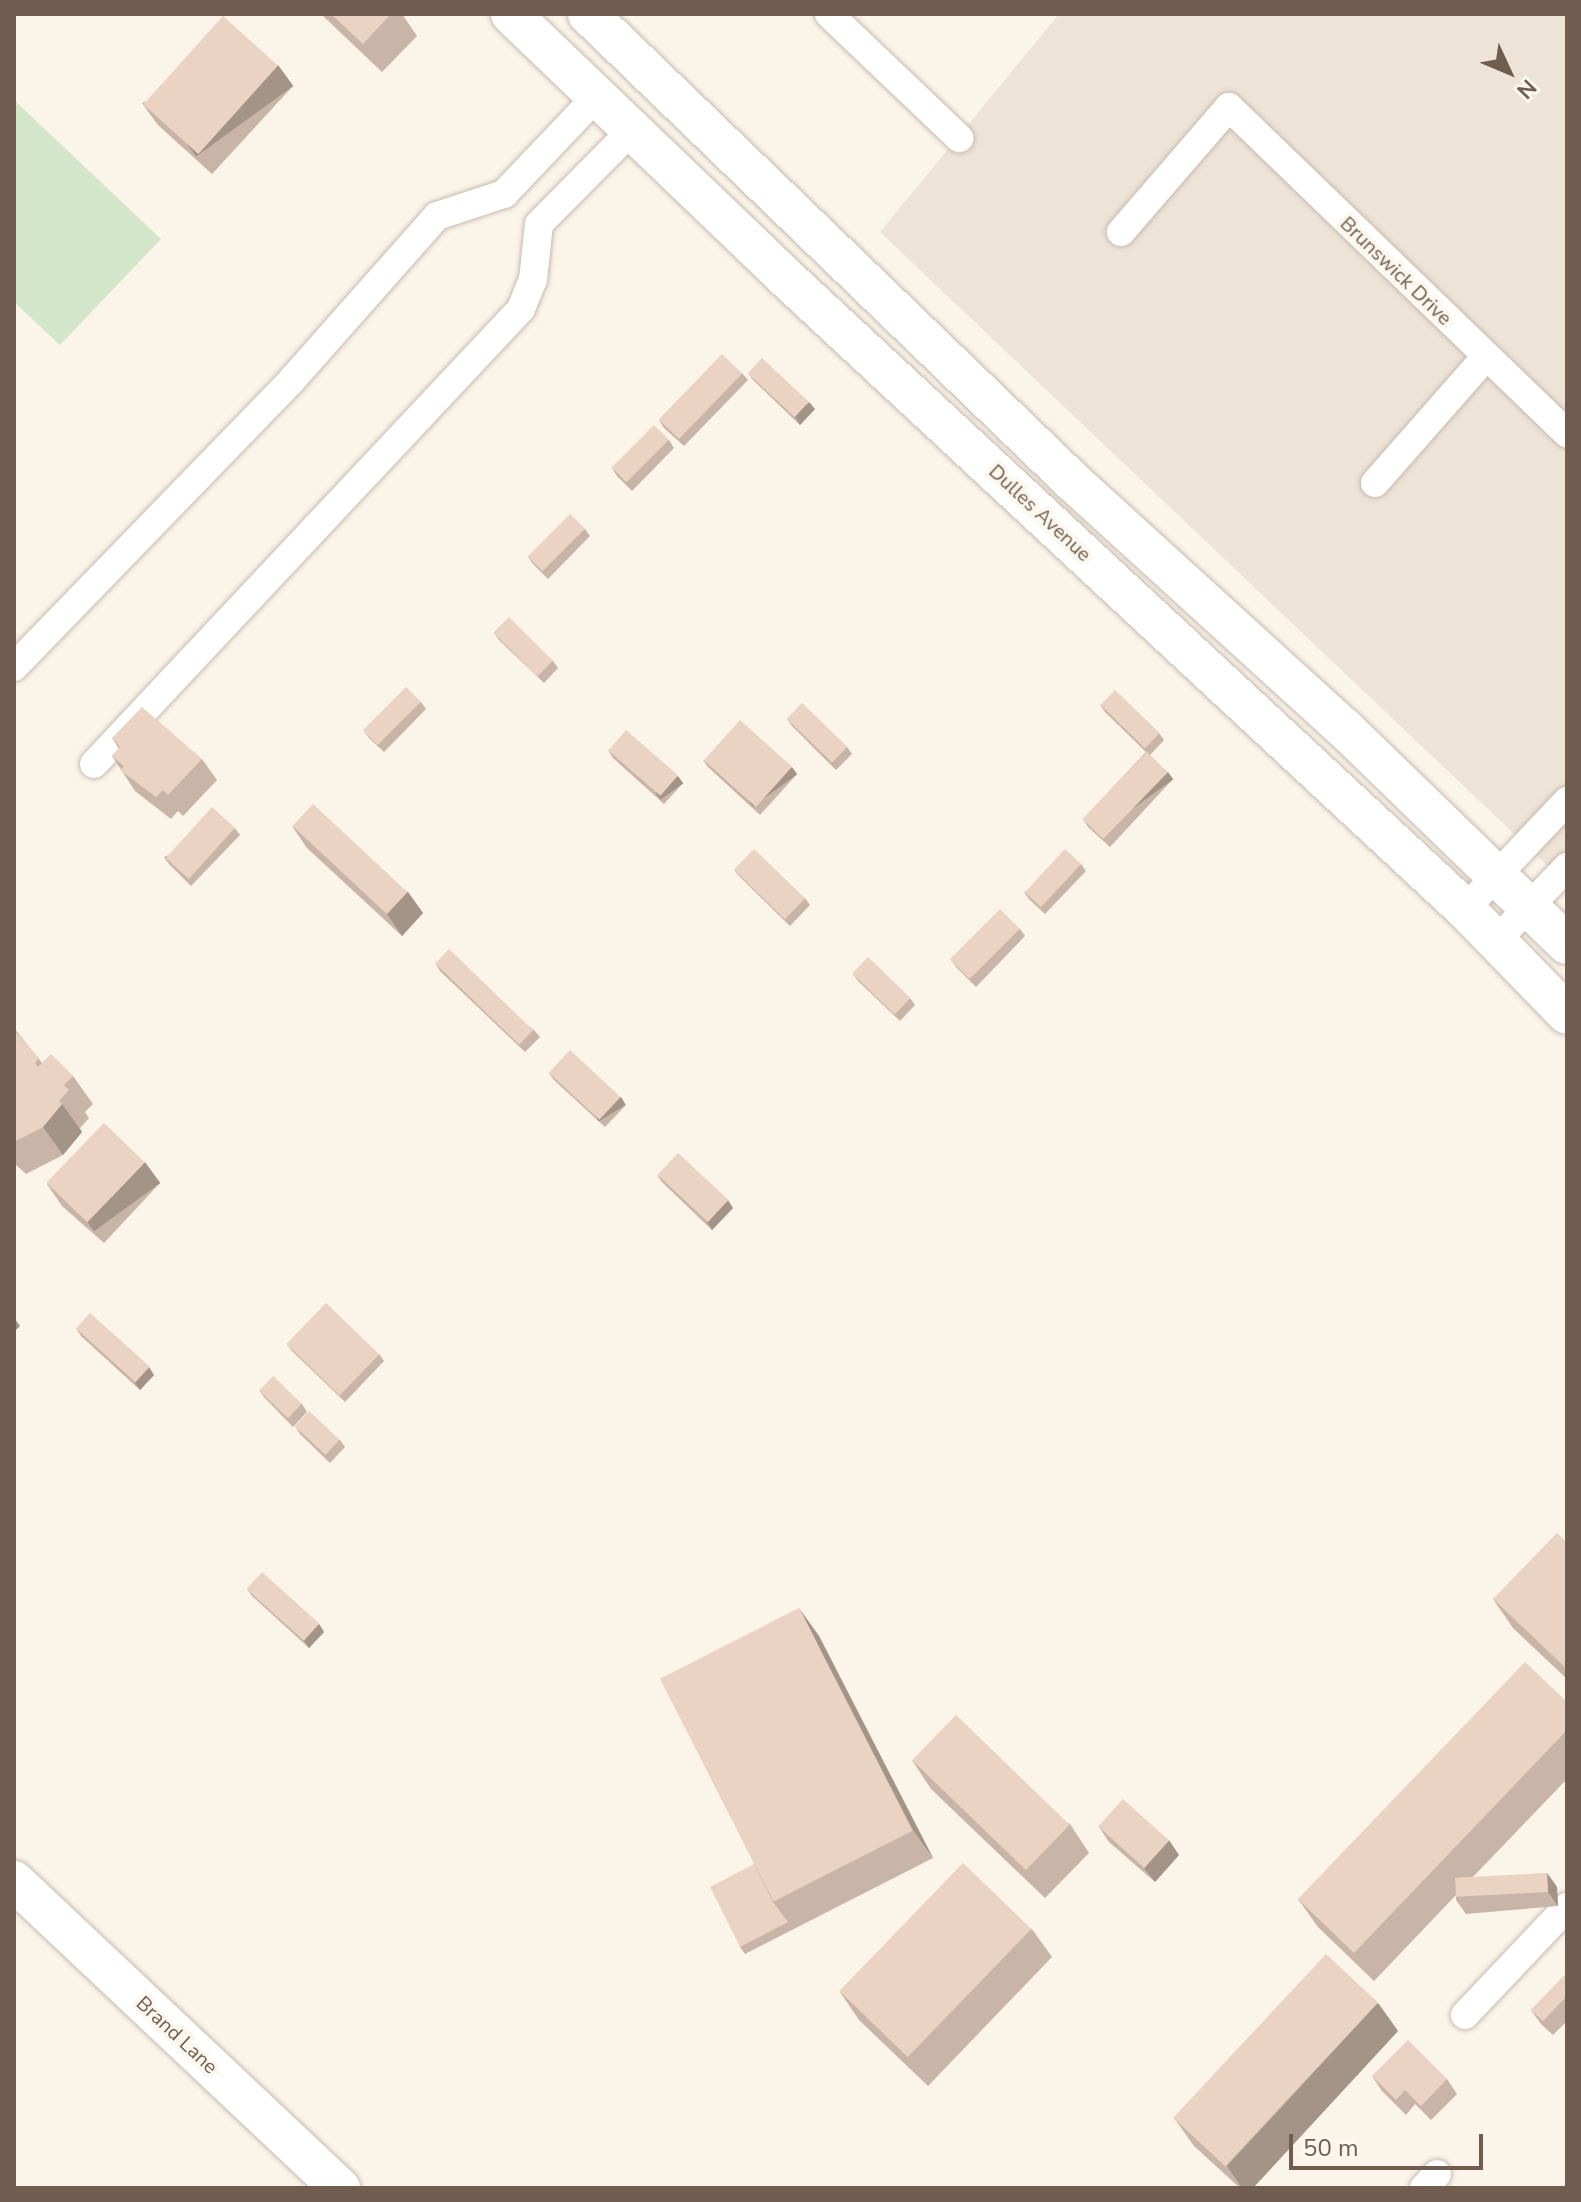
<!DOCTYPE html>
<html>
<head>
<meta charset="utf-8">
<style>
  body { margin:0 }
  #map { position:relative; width:1581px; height:2202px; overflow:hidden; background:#faf4e9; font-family:"Nunito Sans",sans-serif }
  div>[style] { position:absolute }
  .residential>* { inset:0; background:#ede3d6 }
  .green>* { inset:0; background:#d4e6c9 }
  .roads { filter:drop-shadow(0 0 2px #c8baae) drop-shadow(0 0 2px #c8baae) }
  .street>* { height:28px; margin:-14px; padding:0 14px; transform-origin:14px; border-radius:14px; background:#fff }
  .secondary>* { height:40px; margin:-20px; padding:0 20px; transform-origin:20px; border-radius:20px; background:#fff }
  .wall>* { inset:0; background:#c9b5a7 }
  .shaded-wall>* { inset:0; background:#a49488; transform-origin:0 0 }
  .building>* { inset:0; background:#ead3c2; transform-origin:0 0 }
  span { translate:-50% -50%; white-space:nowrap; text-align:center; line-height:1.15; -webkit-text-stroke:8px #fdf8ef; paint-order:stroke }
  .street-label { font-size:20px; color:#715d50 }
  .frame { position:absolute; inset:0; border:16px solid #715d50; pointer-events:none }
  .north { position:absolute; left:1469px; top:32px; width:80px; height:80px; -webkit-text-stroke:6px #fdf8ef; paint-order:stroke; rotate:134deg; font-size:22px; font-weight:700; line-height:32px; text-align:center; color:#715d50 }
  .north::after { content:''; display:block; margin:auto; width:28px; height:36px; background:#715d50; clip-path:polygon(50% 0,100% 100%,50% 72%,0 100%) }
  .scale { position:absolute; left:1289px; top:2134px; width:194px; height:36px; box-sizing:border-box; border:4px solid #715d50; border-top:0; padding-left:10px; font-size:24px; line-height:28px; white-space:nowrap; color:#715d50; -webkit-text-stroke:6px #fdf8ef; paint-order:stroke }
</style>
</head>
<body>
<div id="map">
  <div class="residential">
    <i style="clip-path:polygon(1059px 14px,1567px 14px,1567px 884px,880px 232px)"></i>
  </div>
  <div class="green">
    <i style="clip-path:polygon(14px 100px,161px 239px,60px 345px,14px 302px)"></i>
  </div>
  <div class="roads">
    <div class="street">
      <i style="left:829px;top:14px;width:180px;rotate:43.6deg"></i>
      <i style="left:1121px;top:232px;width:165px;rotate:-49.2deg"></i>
      <i style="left:1229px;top:107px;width:470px;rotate:44deg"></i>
      <i style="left:1375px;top:483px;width:167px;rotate:-48.7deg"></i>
      <i style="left:14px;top:667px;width:398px;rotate:-45.9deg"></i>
      <i style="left:291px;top:381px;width:220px;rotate:-48.5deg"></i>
      <i style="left:437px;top:216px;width:71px;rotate:-18.2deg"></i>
      <i style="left:504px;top:194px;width:132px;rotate:-46.5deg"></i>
      <i style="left:94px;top:764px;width:624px;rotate:-46.82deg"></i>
      <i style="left:521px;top:309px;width:31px;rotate:-68deg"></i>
      <i style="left:533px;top:280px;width:56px;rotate:-83.9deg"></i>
      <i style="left:539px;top:224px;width:131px;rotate:-45.3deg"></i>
      <i style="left:1465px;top:909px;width:149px;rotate:-46.6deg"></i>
      <i style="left:1496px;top:941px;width:103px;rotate:-46.2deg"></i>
      <i style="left:1465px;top:2015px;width:149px;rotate:-46.6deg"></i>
      <i style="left:1424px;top:2188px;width:19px;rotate:-47deg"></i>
    </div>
    <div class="secondary">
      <i style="left:511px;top:14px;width:378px;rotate:43.8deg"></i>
      <i style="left:784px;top:276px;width:930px;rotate:42.91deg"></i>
      <i style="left:1465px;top:909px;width:146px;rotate:45.8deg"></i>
      <i style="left:588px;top:14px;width:671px;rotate:43.97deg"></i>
      <i style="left:1071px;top:480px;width:369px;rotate:42.3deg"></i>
      <i style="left:1344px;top:728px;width:310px;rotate:44.1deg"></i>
      <i style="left:14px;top:1881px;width:448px;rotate:43.3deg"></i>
    </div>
  </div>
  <div class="wall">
    <i style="clip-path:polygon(321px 14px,402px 14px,417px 36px,382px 72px)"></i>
    <i style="clip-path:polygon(278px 65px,293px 86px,212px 174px,158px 125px,142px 103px)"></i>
    <i style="clip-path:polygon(742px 373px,748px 380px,684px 446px,664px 428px,659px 420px)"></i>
    <i style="clip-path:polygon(748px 373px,815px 409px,800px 425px,753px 380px)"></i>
    <i style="clip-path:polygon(669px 440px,674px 448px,632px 491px,617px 476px,612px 468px)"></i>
    <i style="clip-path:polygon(585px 529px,590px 536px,548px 579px,533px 564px,528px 557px)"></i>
    <i style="clip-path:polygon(494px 633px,553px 661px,558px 668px,544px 683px,499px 640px)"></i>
    <i style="clip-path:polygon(421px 702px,426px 709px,384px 752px,369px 738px,364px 731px)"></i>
    <i style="clip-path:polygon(1100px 705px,1159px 733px,1164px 740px,1150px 755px,1173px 779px,1110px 847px,1088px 827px,1083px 819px,1146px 752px,1105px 712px)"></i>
    <i style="clip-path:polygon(787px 719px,847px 747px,852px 754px,836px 770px,792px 726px)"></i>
    <i style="clip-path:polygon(112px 738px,202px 759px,217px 780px,183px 816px,178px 811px,171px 819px,135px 791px,112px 756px,119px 749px)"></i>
    <i style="clip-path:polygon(608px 750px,683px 783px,664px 804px,613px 758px)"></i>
    <i style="clip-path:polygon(703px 760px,797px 774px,760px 815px,708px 767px)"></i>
    <i style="clip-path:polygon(292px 826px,408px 892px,423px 913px,402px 936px,307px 848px)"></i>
    <i style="clip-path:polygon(235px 828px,240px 835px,191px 886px,169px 864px,164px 857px)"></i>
    <i style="clip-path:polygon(1081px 864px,1086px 871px,1045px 914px,1029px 899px,1024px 892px)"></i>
    <i style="clip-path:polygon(734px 870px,805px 898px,810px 905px,790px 926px,740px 877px)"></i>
    <i style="clip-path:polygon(1020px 929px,1025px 936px,976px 987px,956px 967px,951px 960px)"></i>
    <i style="clip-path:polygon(435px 963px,534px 1030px,540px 1037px,525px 1052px,440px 971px)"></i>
    <i style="clip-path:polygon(853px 974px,910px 998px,915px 1005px,900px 1021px,858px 981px)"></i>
    <i style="clip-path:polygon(14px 1028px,42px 1063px,73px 1076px,93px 1104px,85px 1112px,89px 1118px,80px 1128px,82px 1132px,63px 1155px,26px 1174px,14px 1163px)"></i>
    <i style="clip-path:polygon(549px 1073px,626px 1105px,605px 1127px,554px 1080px)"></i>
    <i style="clip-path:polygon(657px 1175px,733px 1208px,712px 1230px,662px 1182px)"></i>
    <i style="clip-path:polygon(160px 1183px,104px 1243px,62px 1206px,47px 1184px)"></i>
    <i style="clip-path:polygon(76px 1328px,154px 1375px,140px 1390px,81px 1336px)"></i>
    <i style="clip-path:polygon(287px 1344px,379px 1354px,384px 1361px,345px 1402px,292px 1351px)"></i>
    <i style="clip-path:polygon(259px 1390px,302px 1404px,307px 1412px,293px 1427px,264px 1397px)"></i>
    <i style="clip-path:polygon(295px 1426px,340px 1440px,345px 1447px,330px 1463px,300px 1434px)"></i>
    <i style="clip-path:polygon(1567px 1542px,1567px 1679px,1513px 1628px,1493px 1599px)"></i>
    <i style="clip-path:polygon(247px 1589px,319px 1624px,324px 1632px,309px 1648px,252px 1596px)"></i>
    <i style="clip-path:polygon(819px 1636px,933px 1858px,745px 1954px,740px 1947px,754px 1864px)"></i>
    <i style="clip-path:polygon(1567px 1702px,1567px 1779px,1470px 1880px,1547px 1873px,1557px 1887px,1558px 1906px,1466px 1914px,1456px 1900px,1456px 1895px,1374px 1981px,1318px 1927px,1298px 1899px)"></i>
    <i style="clip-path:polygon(912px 1760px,1070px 1824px,1089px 1853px,1045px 1898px,931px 1789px)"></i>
    <i style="clip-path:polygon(1099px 1827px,1179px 1855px,1155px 1882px,1109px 1842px)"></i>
    <i style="clip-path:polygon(1032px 1929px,1052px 1957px,928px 2086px,859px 2020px,840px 1992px)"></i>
    <i style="clip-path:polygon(1567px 1973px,1567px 2021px,1553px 2035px,1541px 2024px,1531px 2010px)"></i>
    <i style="clip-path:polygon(1378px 2003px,1398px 2031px,1253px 2188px,1240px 2188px,1194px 2146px,1174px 2118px)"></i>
    <i style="clip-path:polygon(1372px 2076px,1447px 2079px,1457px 2094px,1431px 2120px,1415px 2104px,1406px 2115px,1382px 2091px)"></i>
  </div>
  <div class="shaded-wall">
    <i style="left:278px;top:65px;width:26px;height:120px;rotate:54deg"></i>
    <i style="clip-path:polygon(809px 402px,815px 409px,800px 425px,795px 417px)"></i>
    <i style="left:792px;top:767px;width:9px;height:55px;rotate:54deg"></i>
    <i style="left:1168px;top:772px;width:9px;height:92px;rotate:54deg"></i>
    <i style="left:678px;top:776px;width:9px;height:28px;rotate:54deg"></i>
    <i style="clip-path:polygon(408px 892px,423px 913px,402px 936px,387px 914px)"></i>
    <i style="left:621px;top:1097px;width:9px;height:32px;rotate:58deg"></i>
    <i style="clip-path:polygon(62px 1104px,82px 1132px,63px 1155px,43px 1127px)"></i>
    <i style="left:145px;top:1162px;width:26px;height:82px;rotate:54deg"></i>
    <i style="clip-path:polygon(728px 1200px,733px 1208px,712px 1230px,707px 1222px)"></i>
    <i style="clip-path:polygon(15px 1319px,20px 1326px,14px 1332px,14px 1320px)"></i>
    <i style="clip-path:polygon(149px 1367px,154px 1375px,140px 1390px,135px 1383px)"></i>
    <i style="clip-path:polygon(799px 1608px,819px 1636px,933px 1858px,913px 1830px)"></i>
    <i style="clip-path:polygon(319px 1624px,324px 1632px,309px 1648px,304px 1641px)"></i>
    <i style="clip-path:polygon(1169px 1840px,1179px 1855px,1155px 1882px,1144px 1868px)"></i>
    <i style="clip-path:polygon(1547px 1873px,1557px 1887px,1558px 1906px,1548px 1892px)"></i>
    <i style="clip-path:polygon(1378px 2003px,1398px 2031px,1253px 2188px,1242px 2188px,1227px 2166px)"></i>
  </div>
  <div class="building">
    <i style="clip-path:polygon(331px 14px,391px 14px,363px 44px)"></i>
    <i style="left:223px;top:16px;width:74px;height:119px;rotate:42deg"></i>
    <i style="left:722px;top:354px;width:28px;height:91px;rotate:44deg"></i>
    <i style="left:762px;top:358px;width:64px;height:21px;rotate:43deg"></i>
    <i style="left:654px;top:425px;width:21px;height:60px;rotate:45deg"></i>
    <i style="left:570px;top:514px;width:21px;height:60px;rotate:45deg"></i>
    <i style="left:509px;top:617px;width:62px;height:22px;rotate:45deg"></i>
    <i style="left:406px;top:687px;width:21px;height:61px;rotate:45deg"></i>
    <i style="left:1115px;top:690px;width:62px;height:21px;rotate:44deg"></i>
    <i style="left:802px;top:703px;width:63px;height:22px;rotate:44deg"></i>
    <i style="clip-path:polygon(142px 707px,202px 759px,168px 795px,163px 790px,156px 797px,120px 770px,124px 766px,112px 756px,120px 747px,112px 738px)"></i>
    <i style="left:740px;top:720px;width:70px;height:54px;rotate:42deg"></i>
    <i style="left:626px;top:730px;width:69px;height:27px;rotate:41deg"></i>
    <i style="left:1147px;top:752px;width:29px;height:93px;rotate:44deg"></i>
    <i style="left:313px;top:804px;width:129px;height:30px;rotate:43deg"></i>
    <i style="left:212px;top:807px;width:31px;height:69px;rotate:42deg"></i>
    <i style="left:754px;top:849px;width:71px;height:29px;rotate:44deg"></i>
    <i style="left:1065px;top:849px;width:22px;height:59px;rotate:43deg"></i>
    <i style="left:1000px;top:909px;width:28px;height:71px;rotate:45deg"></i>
    <i style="left:449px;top:949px;width:117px;height:20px;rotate:44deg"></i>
    <i style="left:868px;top:957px;width:59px;height:23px;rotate:44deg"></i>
    <i style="clip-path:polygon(14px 1030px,39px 1058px,35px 1063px,38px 1067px,51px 1054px,73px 1076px,64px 1085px,69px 1090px,59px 1101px,62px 1104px,43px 1127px,14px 1142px)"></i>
    <i style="left:570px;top:1050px;width:69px;height:31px;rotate:43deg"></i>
    <i style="left:104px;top:1123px;width:57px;height:83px;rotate:44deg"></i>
    <i style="left:678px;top:1153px;width:69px;height:30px;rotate:43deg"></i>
    <i style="left:326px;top:1303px;width:74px;height:57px;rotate:44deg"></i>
    <i style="left:90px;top:1313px;width:80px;height:21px;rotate:42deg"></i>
    <i style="left:273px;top:1376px;width:40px;height:20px;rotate:44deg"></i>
    <i style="left:309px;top:1411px;width:42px;height:21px;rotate:43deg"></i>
    <i style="clip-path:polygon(1557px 1533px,1567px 1542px,1567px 1669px,1493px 1599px)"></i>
    <i style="left:262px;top:1572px;width:77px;height:23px;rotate:42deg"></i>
    <i style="left:799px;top:1608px;width:250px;height:156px;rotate:63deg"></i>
    <i style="clip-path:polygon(1525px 1662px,1567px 1702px,1567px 1730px,1354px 1953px,1298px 1899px)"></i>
    <i style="left:956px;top:1715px;width:158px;height:63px;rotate:44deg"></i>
    <i style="left:1123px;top:1799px;width:62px;height:37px;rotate:42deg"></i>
    <i style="left:963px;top:1863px;width:95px;height:178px;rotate:44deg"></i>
    <i style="clip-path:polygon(754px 1864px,773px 1902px,788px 1922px,740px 1947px,710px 1887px)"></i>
    <i style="left:1547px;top:1873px;width:19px;height:92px;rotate:87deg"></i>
    <i style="left:1326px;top:1954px;width:71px;height:224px;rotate:43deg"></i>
    <i style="clip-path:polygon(1567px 1973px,1567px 1996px,1543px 2021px,1531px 2010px)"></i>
    <i style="clip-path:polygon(1408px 2040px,1447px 2079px,1421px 2106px,1405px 2090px,1396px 2100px,1372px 2076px)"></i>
  </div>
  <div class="street-label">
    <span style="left:1396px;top:271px;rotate:44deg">Brunswick Drive</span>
    <span style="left:1040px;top:513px;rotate:43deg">Dulles Avenue</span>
    <span style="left:177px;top:2035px;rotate:43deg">Brand Lane</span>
  </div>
  <div class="frame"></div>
  <div class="north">N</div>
  <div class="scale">50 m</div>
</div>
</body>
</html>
